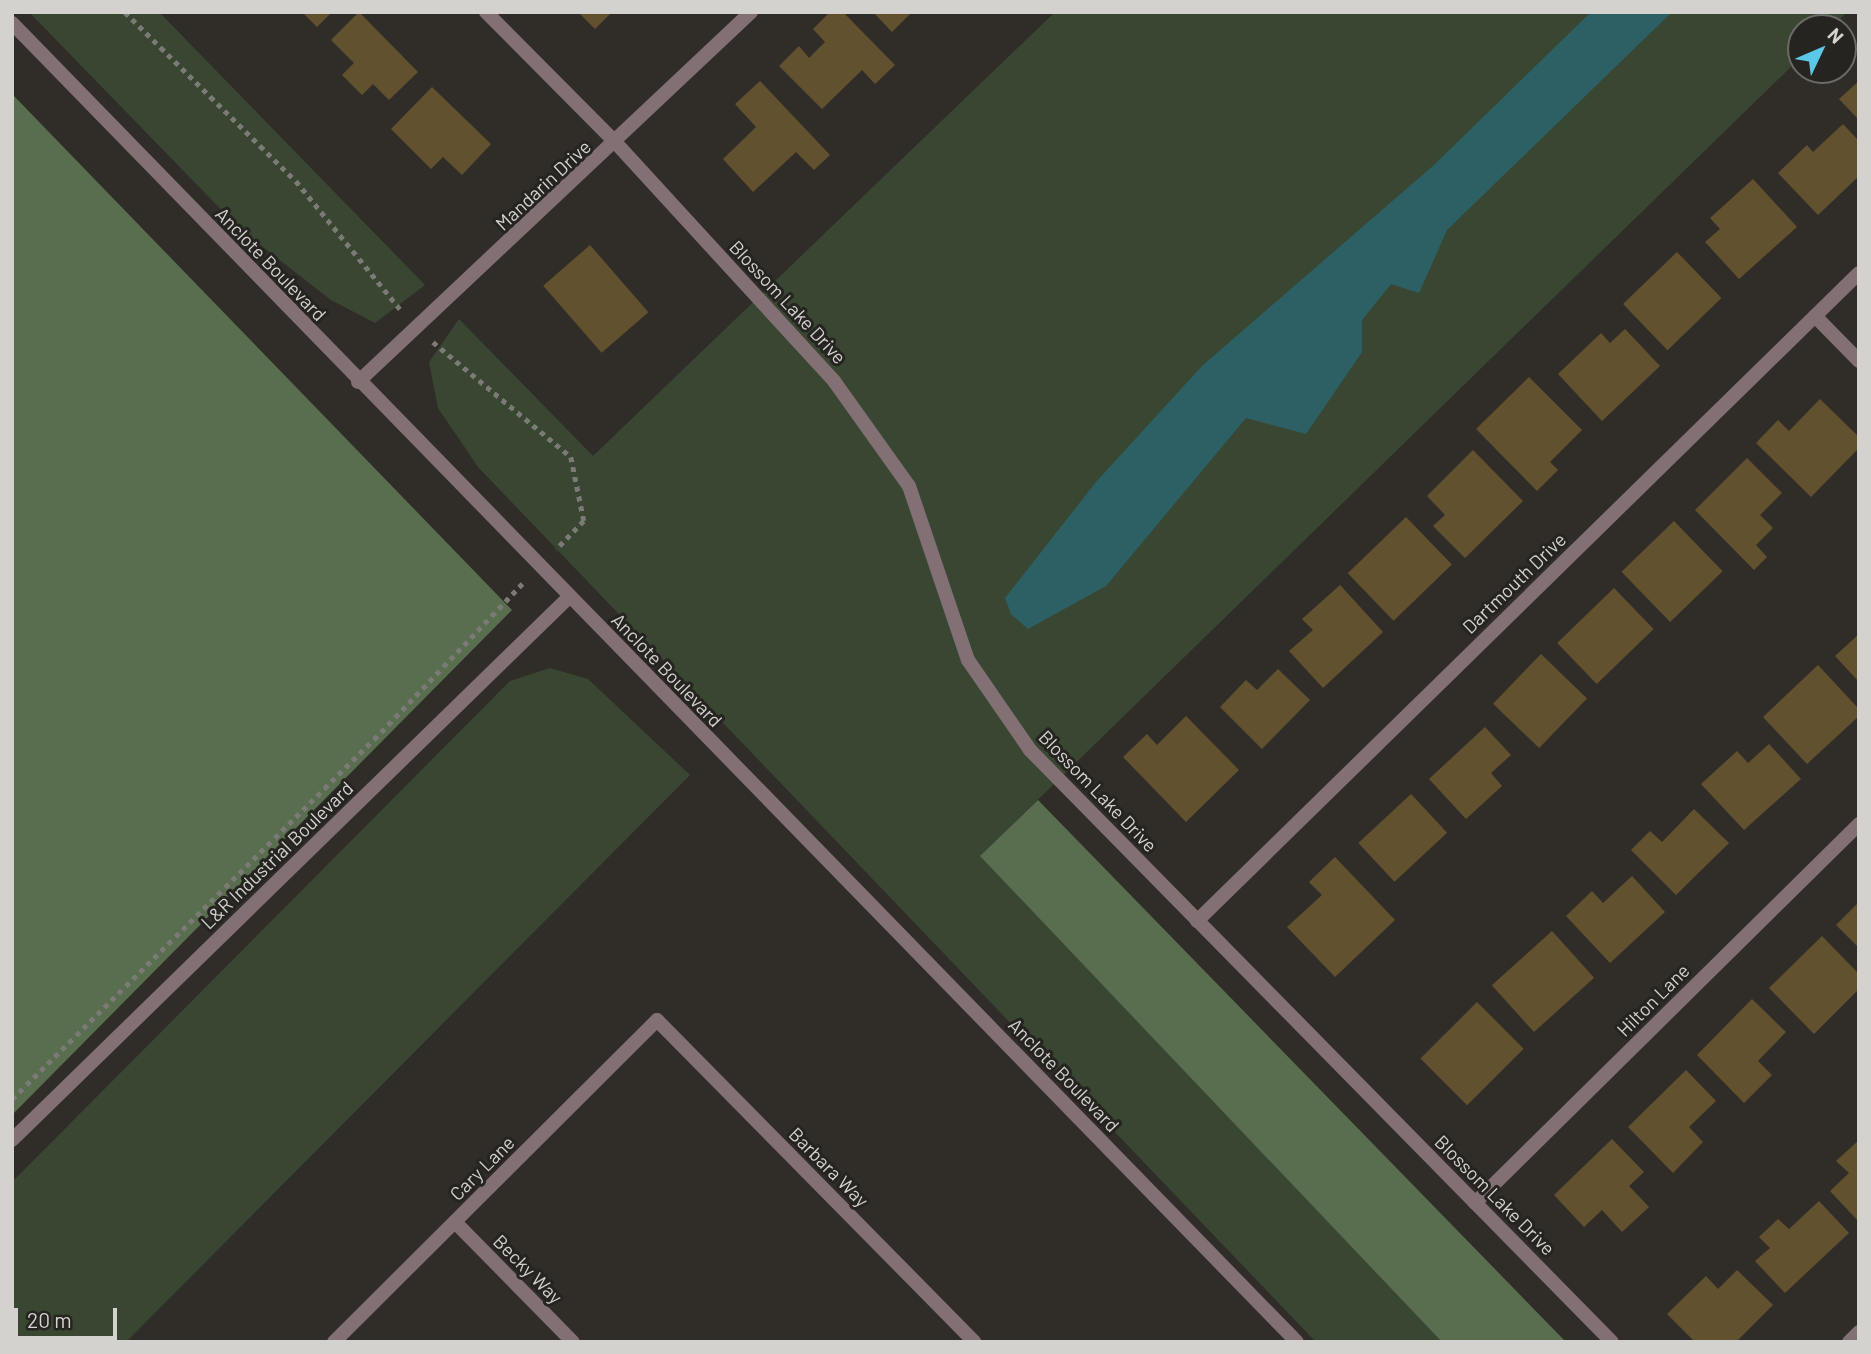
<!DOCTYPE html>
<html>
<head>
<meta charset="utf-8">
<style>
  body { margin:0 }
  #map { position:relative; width:1871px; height:1354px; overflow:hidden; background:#302d29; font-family:Barlow,sans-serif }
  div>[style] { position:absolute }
  .green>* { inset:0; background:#394732 }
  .forest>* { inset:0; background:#596e4e }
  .water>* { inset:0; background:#2d6064 }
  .building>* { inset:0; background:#62512f; transform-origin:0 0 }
  .path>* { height:4.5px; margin-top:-2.25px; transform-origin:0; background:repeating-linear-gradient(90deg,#7c7a76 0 5px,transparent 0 10px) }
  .minor>* { height:14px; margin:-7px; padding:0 7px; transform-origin:7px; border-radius:7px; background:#837074 }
  .tertiary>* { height:14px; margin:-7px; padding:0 7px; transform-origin:7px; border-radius:7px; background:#837074 }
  span { translate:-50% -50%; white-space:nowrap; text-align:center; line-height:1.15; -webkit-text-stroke:6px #262420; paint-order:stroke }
  .street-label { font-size:19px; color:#d3d2cf }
  .frame { position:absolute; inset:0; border:14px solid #d3d2cf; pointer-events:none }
  .north { position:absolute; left:1787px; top:14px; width:70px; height:70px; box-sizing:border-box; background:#262420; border:2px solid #6b6a66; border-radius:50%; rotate:46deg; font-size:19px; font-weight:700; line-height:28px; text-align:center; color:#d3d2cf }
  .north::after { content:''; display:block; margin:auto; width:24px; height:32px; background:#5ac8e6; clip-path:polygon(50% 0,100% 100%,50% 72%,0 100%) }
  .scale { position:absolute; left:14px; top:1308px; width:103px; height:32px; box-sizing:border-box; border:4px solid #d3d2cf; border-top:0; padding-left:9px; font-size:21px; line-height:24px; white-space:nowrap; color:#d3d2cf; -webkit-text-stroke:5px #262420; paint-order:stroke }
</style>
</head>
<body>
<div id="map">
  <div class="green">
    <i style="clip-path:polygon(29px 12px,159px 12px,425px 285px,375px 323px,331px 300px,240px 229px)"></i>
    <i style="clip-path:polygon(1055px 12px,1847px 12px,1831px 28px,1801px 28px,1801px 57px,981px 855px,1442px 1342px,1316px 1342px,478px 467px,438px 408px,429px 362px,459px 319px,593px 456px)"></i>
    <i style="clip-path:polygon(550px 668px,588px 679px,690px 775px,126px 1342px,12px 1342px,12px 1182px,510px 681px)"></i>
  </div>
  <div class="forest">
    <i style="clip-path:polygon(12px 94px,512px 610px,12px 1115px)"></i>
    <i style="clip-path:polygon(1038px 800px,1566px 1342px,1442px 1342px,980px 856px)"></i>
  </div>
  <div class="water">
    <i style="clip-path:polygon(1591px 12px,1672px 12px,1447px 230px,1419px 293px,1391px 284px,1362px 320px,1362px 352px,1306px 434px,1246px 418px,1106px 586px,1028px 629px,1011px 614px,1005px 598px,1096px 482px,1203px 365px,1434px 165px)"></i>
  </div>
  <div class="building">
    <i style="clip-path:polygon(302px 12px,332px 12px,317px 27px)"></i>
    <i style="clip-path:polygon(359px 12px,418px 72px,389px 100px,373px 84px,362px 95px,342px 75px,354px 63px,331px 40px)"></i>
    <i style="clip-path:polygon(578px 12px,612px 12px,595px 29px)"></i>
    <i style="clip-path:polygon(830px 12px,843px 12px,895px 65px,875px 84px,862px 70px,822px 109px,779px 66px,799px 46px,809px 58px,825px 42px,813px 29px)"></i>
    <i style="clip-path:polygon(873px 12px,912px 12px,892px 32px)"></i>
    <i style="clip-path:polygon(760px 81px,830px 155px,814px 170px,796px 152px,753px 192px,723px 159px,756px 127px,735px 104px)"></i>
    <i style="clip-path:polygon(1859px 81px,1859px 120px,1839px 99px)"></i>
    <i style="clip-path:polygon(432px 87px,491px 144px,462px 175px,443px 157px,431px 169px,391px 129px)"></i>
    <i style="clip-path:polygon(1843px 124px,1859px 141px,1859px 176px,1818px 215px,1778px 173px,1807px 145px,1813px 152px)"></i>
    <i style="clip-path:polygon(1753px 179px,1797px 227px,1739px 279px,1705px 242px,1720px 229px,1710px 218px)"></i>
    <i style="left:590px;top:245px;width:89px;height:62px;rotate:49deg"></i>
    <i style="left:1677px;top:252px;width:64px;height:75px;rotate:46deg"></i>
    <i style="clip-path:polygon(1625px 329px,1660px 366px,1602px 421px,1558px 374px,1601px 333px,1610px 343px)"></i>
    <i style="clip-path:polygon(1529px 377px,1582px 430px,1550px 462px,1558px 470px,1537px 491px,1476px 429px)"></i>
    <i style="clip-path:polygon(1820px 399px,1859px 437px,1859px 448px,1811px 497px,1756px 443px,1778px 420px,1789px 431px)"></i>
    <i style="clip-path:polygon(1473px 450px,1523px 501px,1465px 558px,1433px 526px,1445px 515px,1427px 496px)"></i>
    <i style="clip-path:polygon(1747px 458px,1782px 493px,1760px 515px,1773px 528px,1756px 545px,1767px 557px,1754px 570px,1695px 510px)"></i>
    <i style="left:1406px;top:517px;width:66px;height:81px;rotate:46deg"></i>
    <i style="left:1674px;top:521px;width:70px;height:73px;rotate:46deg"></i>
    <i style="clip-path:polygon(1340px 585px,1383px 632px,1323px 688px,1289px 651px,1313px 630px,1302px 619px)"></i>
    <i style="left:1614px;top:588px;width:57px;height:79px;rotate:46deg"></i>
    <i style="clip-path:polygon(1859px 634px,1859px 682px,1835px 656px)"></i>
    <i style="left:1541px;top:654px;width:64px;height:69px;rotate:44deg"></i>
    <i style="clip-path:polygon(1818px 665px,1859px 709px,1859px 716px,1807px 764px,1763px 717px)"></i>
    <i style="clip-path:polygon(1278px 669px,1310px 700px,1262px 749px,1220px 707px,1246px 680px,1257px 690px)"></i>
    <i style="clip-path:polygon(1186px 716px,1239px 770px,1186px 822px,1123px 757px,1147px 734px,1157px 745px)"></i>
    <i style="clip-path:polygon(1485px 727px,1511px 755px,1491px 773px,1502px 786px,1466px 819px,1429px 779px)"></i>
    <i style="clip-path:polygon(1769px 744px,1801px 779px,1744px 830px,1701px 784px,1737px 751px,1748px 763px)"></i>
    <i style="left:1411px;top:794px;width:53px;height:72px;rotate:47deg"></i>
    <i style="clip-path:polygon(1694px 809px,1729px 843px,1676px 895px,1631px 850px,1650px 831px,1662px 842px)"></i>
    <i style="clip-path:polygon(1335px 857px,1395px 920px,1335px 977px,1287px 927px,1322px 895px,1309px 882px)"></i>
    <i style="clip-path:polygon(1632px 876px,1665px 912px,1610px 963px,1566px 916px,1592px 891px,1603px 903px)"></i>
    <i style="clip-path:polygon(1859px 902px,1859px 948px,1836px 925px)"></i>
    <i style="left:1552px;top:931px;width:63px;height:81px;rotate:48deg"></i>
    <i style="clip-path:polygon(1822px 936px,1859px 974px,1859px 989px,1814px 1034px,1769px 988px)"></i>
    <i style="clip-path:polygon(1752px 999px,1786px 1032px,1758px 1061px,1772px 1075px,1744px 1103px,1697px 1055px)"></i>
    <i style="left:1477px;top:1002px;width:66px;height:80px;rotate:45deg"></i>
    <i style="clip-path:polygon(1686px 1070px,1716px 1101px,1689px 1127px,1703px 1142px,1673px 1173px,1628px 1127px)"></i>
    <i style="clip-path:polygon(1612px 1139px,1644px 1172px,1629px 1186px,1649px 1207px,1622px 1232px,1602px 1210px,1584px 1227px,1554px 1195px)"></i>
    <i style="clip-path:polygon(1859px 1140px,1859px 1222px,1830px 1191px,1849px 1173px,1836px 1161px)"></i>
    <i style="clip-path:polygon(1819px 1201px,1849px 1233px,1785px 1293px,1755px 1261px,1770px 1248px,1759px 1237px,1778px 1219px,1789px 1229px)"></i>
    <i style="clip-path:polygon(1737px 1270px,1773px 1305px,1736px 1342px,1695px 1342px,1667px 1314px,1706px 1276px,1718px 1289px)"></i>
  </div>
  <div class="path">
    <i style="left:125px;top:12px;width:240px;rotate:44.7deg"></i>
    <i style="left:296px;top:181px;width:165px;rotate:50.9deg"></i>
    <i style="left:433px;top:342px;width:180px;rotate:39.8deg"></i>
    <i style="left:571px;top:457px;width:65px;rotate:78.5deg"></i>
    <i style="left:584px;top:521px;width:40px;rotate:134deg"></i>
    <i style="left:12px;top:1099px;width:520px;rotate:-44.84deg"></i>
    <i style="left:381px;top:732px;width:209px;rotate:-46.4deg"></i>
  </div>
  <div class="minor">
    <i style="left:486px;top:12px;width:185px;rotate:45.2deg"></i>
    <i style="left:616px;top:143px;width:323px;rotate:47.5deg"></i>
    <i style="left:834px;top:381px;width:129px;rotate:54.5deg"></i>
    <i style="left:909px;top:486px;width:184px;rotate:71.3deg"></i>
    <i style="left:968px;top:660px;width:109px;rotate:55.4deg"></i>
    <i style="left:1030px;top:750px;width:830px;rotate:45.49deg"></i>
    <i style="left:1815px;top:316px;width:63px;rotate:45.6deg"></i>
    <i style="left:358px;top:382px;width:540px;rotate:-43.27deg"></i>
    <i style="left:1197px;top:921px;width:926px;rotate:-44.39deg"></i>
    <i style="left:12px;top:1140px;width:778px;rotate:-44.27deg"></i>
    <i style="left:1475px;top:1203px;width:540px;rotate:-44.62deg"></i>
    <i style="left:455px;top:1222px;width:168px;rotate:45.5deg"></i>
    <i style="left:334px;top:1342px;width:456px;rotate:-44.9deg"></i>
    <i style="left:657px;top:1020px;width:452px;rotate:45.4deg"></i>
    <i style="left:1849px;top:1342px;width:14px;rotate:-45deg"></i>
  </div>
  <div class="tertiary">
    <i style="left:12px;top:23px;width:1841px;rotate:45.75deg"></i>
  </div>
  <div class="street-label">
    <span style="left:543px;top:185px;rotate:-43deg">Mandarin Drive</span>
    <span style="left:271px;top:264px;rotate:46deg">Anclote Boulevard</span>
    <span style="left:788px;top:302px;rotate:47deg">Blossom Lake Drive</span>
    <span style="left:1514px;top:583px;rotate:-44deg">Dartmouth Drive</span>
    <span style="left:667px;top:670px;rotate:46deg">Anclote Boulevard</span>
    <span style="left:1098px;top:791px;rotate:46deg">Blossom Lake Drive</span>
    <span style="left:277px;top:855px;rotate:-44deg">L&amp;R Industrial Boulevard</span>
    <span style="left:1653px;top:1000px;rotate:-45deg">Hilton Lane</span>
    <span style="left:1064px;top:1075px;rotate:46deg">Anclote Boulevard</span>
    <span style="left:829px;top:1167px;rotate:45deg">Barbara Way</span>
    <span style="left:482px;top:1168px;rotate:-45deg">Cary Lane</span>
    <span style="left:1495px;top:1195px;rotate:45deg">Blossom Lake Drive</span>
    <span style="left:528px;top:1269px;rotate:45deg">Becky Way</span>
  </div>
  <div class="frame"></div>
  <div class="north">N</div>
  <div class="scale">20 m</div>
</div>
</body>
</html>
